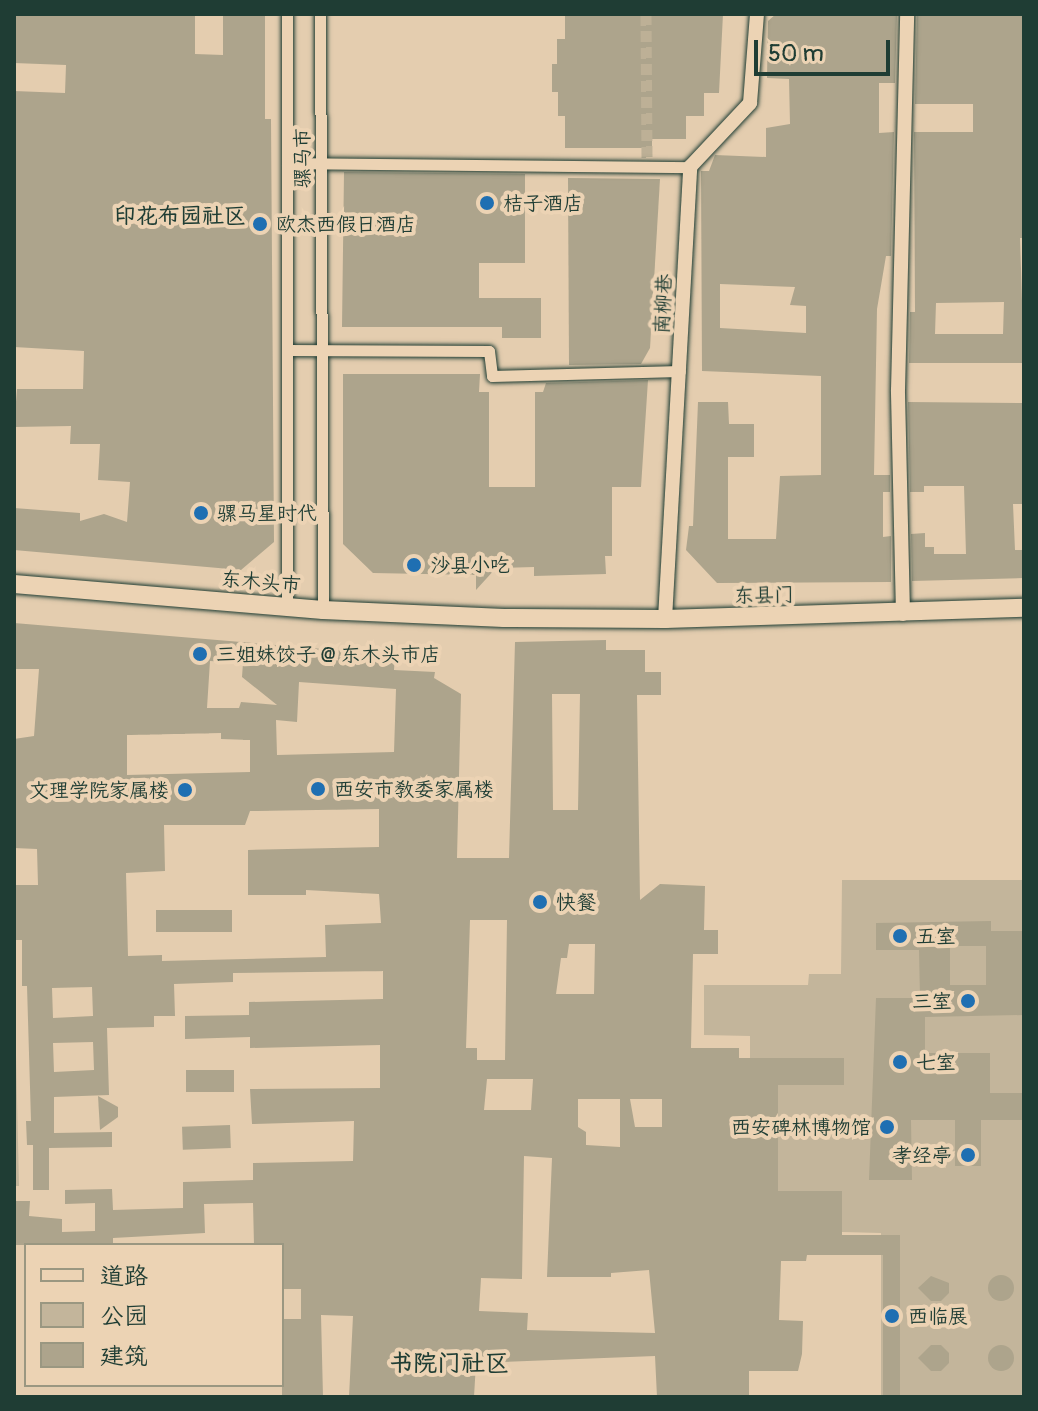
<!DOCTYPE html>
<html>
<head>
<meta charset="utf-8">
<style>
  body { margin:0 }
  #map { position:relative; width:1038px; height:1411px; overflow:hidden; background:#e4cdaf; font-family:Pangolin,"LXGW WenKai TC",sans-serif }
  div>[style] { position:absolute }
  .green>* { inset:0; background:#c3b59b }
  .building>* { inset:0; background:#ada48c; transform-origin:0 0 }
  .round { border-radius:50% }
  .pedestrian-tunnel>* { height:11px; margin-top:-5.5px; transform-origin:0; background:repeating-linear-gradient(90deg,#bdb096 0 11px,transparent 0 16.5px) }
  .roads { filter:drop-shadow(0 0 2px #1f3d34) drop-shadow(0 0 2px #1f3d34) }
  .pedestrian>* { height:11px; margin:-5.5px; padding:0 5.5px; transform-origin:5.5px; border-radius:5.5px; background:#ecd3b4 }
  .minor>* { height:14px; margin:-7px; padding:0 7px; transform-origin:7px; border-radius:7px; background:#ecd3b4 }
  .tertiary>* { height:18px; margin:-9px; padding:0 9px; transform-origin:9px; border-radius:9px; background:#ecd3b4 }
  .dots>* { width:22px; height:22px; translate:-50% -50%; box-sizing:border-box; border:4px solid #ecd3b4; border-radius:50% }
  span { translate:-50% -50%; white-space:nowrap; text-align:center; line-height:1.15; -webkit-text-stroke:8px #ecd3b4; paint-order:stroke }
  .street-label { font-size:20px; color:#1f3d34 }
  .poi-label { font-size:20px; color:#1f3d34 }
  .left { translate:0 -50%; text-align:left }
  .right { translate:-100% -50%; text-align:right }
  .neighbourhood-label { font-size:22px; color:#1f3d34; font-weight:700 }
  .quarter-label { font-size:24px; color:#1f3d34; font-weight:700 }
  .frame { position:absolute; inset:0; border:16px solid #1f3d34; pointer-events:none }
  .legend { position:absolute; left:24px; top:1243px; width:260px; height:144px; box-sizing:border-box; background:#ecd3b4; border:2px solid #9a9781; margin:0; padding:10px 14px; list-style:none; font-size:24px; color:#1f3d34 }
  .legend li { display:flex; align-items:center; gap:16px; height:40px }
  .legend b { width:40px; border:2px solid #9a9781 }
  .scale { position:absolute; left:754px; top:40px; width:136px; height:36px; box-sizing:border-box; border:4px solid #1f3d34; border-top:0; padding-left:10px; font-size:24px; line-height:28px; white-space:nowrap; color:#1f3d34; -webkit-text-stroke:6px #ecd3b4; paint-order:stroke }
</style>
</head>
<body>
<div id="map">
  <div class="green">
    <i style="clip-path:polygon(842px 880px,1024px 880px,1024px 1397px,881px 1397px,881px 1233px,842px 1232px,842px 1219px,750px 1219px,750px 1036px,704px 1035px,704px 985px,808px 985px,809px 974px,841px 974px)"></i>
    <i style="clip-path:polygon(14px 967px,19px 1186px,14px 1186px)"></i>
  </div>
  <div class="building">
    <i style="clip-path:polygon(14px 14px,195px 14px,195px 54px,223px 55px,223px 14px,265px 14px,265px 119px,271px 119px,274px 542px,241px 570px,14px 550px,14px 508px,80px 513px,80px 521px,104px 514px,127px 522px,130px 482px,98px 480px,100px 444px,70px 444px,71px 426px,14px 427px,17px 389px,83px 389px,84px 351px,14px 347px,14px 91px,65px 93px,66px 65px,14px 63px)"></i>
    <i style="clip-path:polygon(565px 14px,723px 14px,719px 93px,704px 93px,704px 116px,686px 116px,686px 139px,652px 139px,652px 148px,565px 148px,565px 116px,558px 116px,558px 92px,552px 92px,552px 64px,557px 64px,557px 39px,565px 39px)"></i>
    <i style="clip-path:polygon(evenodd,776px 14px,897px 14px,895px 83px,879px 83px,879px 133px,894px 132px,891px 256px,886px 256px,877px 309px,874px 475px,890px 475px,890px 492px,883px 492px,883px 537px,891px 536px,891px 582px,717px 583px,686px 550px,689px 526px,693px 526px,698px 402px,728px 402px,729px 424px,754px 424px,754px 457px,728px 457px,728px 539px,776px 539px,780px 476px,821px 475px,821px 376px,702px 371px,701px 171px,709px 171px,715px 155px,766px 157px,766px 128px,790px 124px,789px 79px,767px 78px,768px 21px,776px 14px,720px 284px,795px 287px,790px 305px,806px 306px,806px 333px,720px 328px,720px 284px)"></i>
    <i style="clip-path:polygon(evenodd,917px 14px,1024px 14px,1024px 238px,1020px 238px,1024px 363px,909px 363px,910px 312px,915px 312px,914px 132px,973px 132px,973px 104px,915px 104px,917px 14px,1004px 302px,1003px 334px,935px 334px,936px 303px,1004px 302px)"></i>
    <i style="clip-path:polygon(344px 172px,525px 174px,525px 263px,479px 263px,479px 298px,541px 298px,541px 338px,502px 338px,502px 327px,342px 327px)"></i>
    <i style="clip-path:polygon(568px 178px,660px 179px,650px 348px,641px 364px,569px 365px)"></i>
    <i style="clip-path:polygon(343px 374px,480px 374px,479px 392px,489px 392px,489px 487px,535px 487px,535px 392px,543px 392px,546px 383px,648px 380px,641px 487px,612px 487px,612px 556px,605px 556px,606px 574px,534px 576px,534px 567px,496px 568px,476px 590px,476px 575px,373px 573px,343px 544px)"></i>
    <i style="clip-path:polygon(908px 402px,1024px 403px,1024px 504px,1013px 504px,1015px 550px,1024px 550px,1024px 578px,912px 581px,911px 534px,925px 533px,925px 547px,934px 547px,934px 554px,966px 554px,964px 486px,924px 486px,924px 492px,910px 492px)"></i>
    <i style="clip-path:polygon(evenodd,14px 623px,395px 655px,394px 670px,435px 672px,434px 678px,461px 694px,457px 858px,509px 858px,515px 642px,606px 640px,606px 650px,645px 650px,645px 672px,661px 672px,661px 695px,637px 695px,640px 900px,660px 884px,705px 886px,704px 930px,718px 930px,718px 954px,693px 954px,691px 1048px,739px 1048px,739px 1058px,844px 1058px,844px 1085px,778px 1085px,778px 1191px,842px 1191px,842px 1235px,900px 1235px,900px 1397px,883px 1397px,883px 1255px,807px 1255px,806px 1261px,781px 1261px,779px 1320px,803px 1321px,802px 1354px,798px 1371px,749px 1371px,749px 1397px,657px 1397px,655px 1356px,476px 1363px,474px 1397px,349px 1397px,353px 1316px,321px 1315px,323px 1397px,282px 1397px,282px 1319px,301px 1319px,301px 1289px,282px 1289px,282px 1245px,254px 1245px,253px 1203px,204px 1204px,205px 1233px,113px 1238px,113px 1245px,14px 1245px,14px 1201px,30px 1201px,29px 1216px,62px 1219px,62px 1232px,95px 1231px,95px 1203px,65px 1204px,65px 1190px,112px 1189px,113px 1210px,183px 1208px,183px 1182px,253px 1180px,253px 1163px,353px 1161px,354px 1121px,252px 1124px,250px 1089px,380px 1088px,380px 1045px,250px 1048px,250px 1037px,185px 1039px,185px 1016px,249px 1015px,249px 1002px,383px 999px,383px 971px,233px 973px,233px 982px,174px 984px,175px 1016px,154px 1016px,154px 1027px,107px 1028px,109px 1095px,54px 1097px,54px 1133px,112px 1132px,112px 1147px,49px 1148px,49px 1190px,33px 1190px,33px 1145px,27px 1145px,26px 1121px,31px 1121px,27px 986px,22px 986px,22px 940px,14px 940px,14px 885px,38px 885px,37px 849px,14px 848px,14px 739px,34px 736px,39px 669px,14px 669px,14px 623px,210px 661px,243px 663px,242px 677px,277px 705px,241px 702px,239px 708px,207px 708px,210px 661px,14px 623px,299px 682px,396px 689px,394px 752px,277px 755px,276px 720px,297px 722px,299px 682px,14px 623px,552px 694px,580px 694px,578px 810px,553px 810px,552px 694px,14px 623px,221px 733px,221px 739px,250px 740px,250px 772px,127px 775px,127px 735px,221px 733px,14px 623px,379px 809px,379px 847px,248px 850px,248px 895px,306px 895px,306px 890px,379px 894px,381px 923px,325px 925px,326px 957px,162px 961px,162px 955px,128px 956px,126px 873px,165px 871px,164px 825px,245px 825px,250px 811px,379px 809px,14px 623px,470px 920px,507px 920px,505px 1060px,477px 1060px,477px 1048px,466px 1048px,470px 920px,14px 623px,569px 944px,595px 944px,594px 994px,556px 994px,561px 958px,567px 958px,569px 944px,14px 623px,92px 987px,93px 1016px,53px 1018px,52px 988px,92px 987px,14px 623px,93px 1042px,94px 1070px,54px 1072px,53px 1043px,93px 1042px,14px 623px,487px 1079px,533px 1079px,531px 1110px,484px 1110px,487px 1079px,14px 623px,578px 1099px,620px 1099px,620px 1147px,586px 1145px,586px 1132px,578px 1127px,578px 1099px,14px 623px,630px 1099px,662px 1099px,662px 1127px,635px 1127px,630px 1099px,14px 623px,524px 1156px,552px 1158px,547px 1277px,611px 1277px,611px 1273px,649px 1270px,655px 1333px,527px 1330px,528px 1313px,479px 1311px,481px 1278px,522px 1279px,524px 1156px)"></i>
    <i style="left:232px;top:910px;width:22px;height:76px;rotate:90deg"></i>
    <i style="clip-path:polygon(evenodd,991px 921px,991px 931px,1024px 931px,1024px 1015px,925px 1017px,925px 1053px,990px 1053px,990px 1093px,1024px 1093px,1024px 1120px,981px 1120px,981px 1166px,955px 1166px,955px 1120px,911px 1120px,912px 1180px,869px 1180px,876px 998px,920px 998px,919px 950px,876px 950px,876px 923px,991px 921px,950px 946px,986px 946px,986px 985px,950px 985px,950px 946px)"></i>
    <i style="left:234px;top:1070px;width:22px;height:48px;rotate:90deg"></i>
    <i style="clip-path:polygon(98px 1096px,118px 1107px,118px 1117px,100px 1130px)"></i>
    <i style="left:230px;top:1125px;width:23px;height:48px;rotate:88deg"></i>
    <i class="round" style="left:988px;top:1275px;width:26px;height:26px"></i>
    <i style="clip-path:polygon(931px 1276px,949px 1283px,949px 1293px,941px 1301px,931px 1301px,918px 1288px)"></i>
    <i class="round" style="left:988px;top:1345px;width:26px;height:26px"></i>
    <i style="clip-path:polygon(931px 1345px,941px 1345px,949px 1353px,949px 1363px,941px 1371px,931px 1371px,918px 1358px)"></i>
  </div>
  <div class="pedestrian-tunnel">
    <i style="left:646px;top:14px;width:153px;rotate:89.6deg"></i>
  </div>
  <div class="roads">
    <div class="pedestrian">
      <i style="left:287px;top:14px;width:593px;rotate:90deg"></i>
      <i style="left:320px;top:14px;width:596px;rotate:89.71deg"></i>
      <i style="left:287px;top:163px;width:403px;rotate:0.6deg"></i>
      <i style="left:287px;top:350px;width:202px;rotate:0.3deg"></i>
      <i style="left:489px;top:351px;width:25px;rotate:83deg"></i>
      <i style="left:492px;top:376px;width:188px;rotate:-1.5deg"></i>
    </div>
    <div class="minor">
      <i style="left:903px;top:614px;width:224px;rotate:-91.3deg"></i>
      <i style="left:898px;top:390px;width:376px;rotate:-88.6deg"></i>
      <i style="left:665px;top:619px;width:453px;rotate:-86.8deg"></i>
      <i style="left:690px;top:167px;width:88px;rotate:-46.8deg"></i>
      <i style="left:750px;top:103px;width:89px;rotate:-85.5deg"></i>
    </div>
    <div class="tertiary">
      <i style="left:14px;top:584px;width:310px;rotate:4.8deg"></i>
      <i style="left:323px;top:610px;width:181px;rotate:2.5deg"></i>
      <i style="left:504px;top:618px;width:161px;rotate:0.4deg"></i>
      <i style="left:665px;top:619px;width:359px;rotate:-1.8deg"></i>
    </div>
  </div>
  <div class="dots">
    <i style="left:487px;top:203px;background:#1f6fb2"></i>
    <i style="left:260px;top:224px;background:#1f6fb2"></i>
    <i style="left:201px;top:513px;background:#1f6fb2"></i>
    <i style="left:414px;top:565px;background:#1f6fb2"></i>
    <i style="left:200px;top:654px;background:#1f6fb2"></i>
    <i style="left:318px;top:789px;background:#1f6fb2"></i>
    <i style="left:185px;top:790px;background:#1f6fb2"></i>
    <i style="left:540px;top:902px;background:#1f6fb2"></i>
    <i style="left:900px;top:936px;background:#1f6fb2"></i>
    <i style="left:968px;top:1001px;background:#1f6fb2"></i>
    <i style="left:900px;top:1062px;background:#1f6fb2"></i>
    <i style="left:887px;top:1127px;background:#1f6fb2"></i>
    <i style="left:968px;top:1155px;background:#1f6fb2"></i>
    <i style="left:892px;top:1316px;background:#1f6fb2"></i>
  </div>
  <div class="street-label">
    <span style="left:302px;top:158px;rotate:-90deg">骡马市</span>
    <span style="left:663px;top:304px;rotate:-87deg">南柳巷</span>
    <span style="left:261px;top:582px;rotate:5deg">东木头市</span>
    <span style="left:764px;top:595px;rotate:-1deg">东县门</span>
  </div>
  <div class="poi-label">
    <span class="left" style="left:503px;top:203px">桔子酒店</span>
    <span class="left" style="left:276px;top:224px">欧杰西假日酒店</span>
    <span class="left" style="left:217px;top:513px">骡马星时代</span>
    <span class="left" style="left:430px;top:565px">沙县小吃</span>
    <span class="left" style="left:216px;top:654px">三姐妹饺子 @ 东木头市店</span>
    <span class="left" style="left:334px;top:789px">西安市教委家属楼</span>
    <span class="right" style="left:169px;top:790px">文理学院家属楼</span>
    <span class="left" style="left:556px;top:902px">快餐</span>
    <span class="left" style="left:916px;top:936px">五室</span>
    <span class="right" style="left:952px;top:1001px">三室</span>
    <span class="left" style="left:916px;top:1062px">七室</span>
    <span class="right" style="left:871px;top:1127px">西安碑林博物馆</span>
    <span class="right" style="left:952px;top:1155px">孝经亭</span>
    <span class="left" style="left:908px;top:1316px">西临展</span>
  </div>
  <div class="neighbourhood-label">
    <span style="left:180px;top:217px">印花布园社区</span>
  </div>
  <div class="quarter-label">
    <span style="left:449px;top:1364px">书院门社区</span>
  </div>
  <div class="frame"></div>
  <ul class="legend">
  <li><b style="height:10px;background:#ecd3b4"></b>道路</li>
  <li><b style="height:22px;background:#c3b59b"></b>公园</li>
  <li><b style="height:22px;background:#ada48c"></b>建筑</li>
  </ul>
  <div class="scale">50 m</div>
</div>
</body>
</html>
